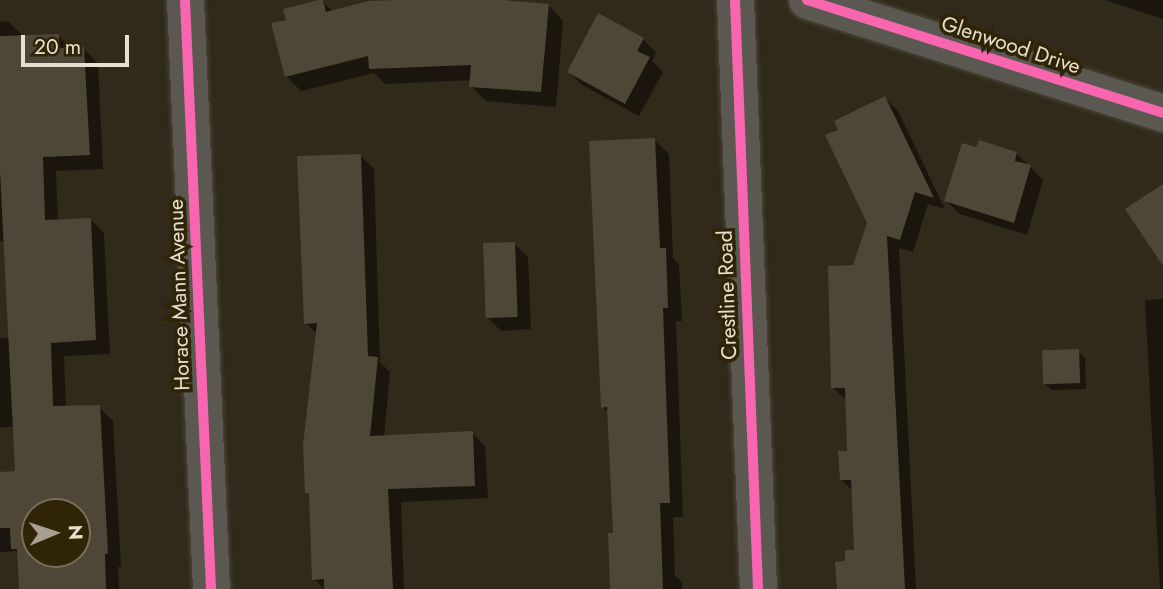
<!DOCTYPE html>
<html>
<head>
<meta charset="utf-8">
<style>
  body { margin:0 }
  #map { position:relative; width:1163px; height:589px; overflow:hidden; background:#312a1a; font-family:Jost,sans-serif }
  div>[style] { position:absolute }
  .shadow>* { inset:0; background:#0007 }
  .building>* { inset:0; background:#4e4636; transform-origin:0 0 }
  .roads { filter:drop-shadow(0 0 2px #4c4639) drop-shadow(0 0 2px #4c4639) }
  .street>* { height:37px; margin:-18.5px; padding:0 18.5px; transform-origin:18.5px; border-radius:18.5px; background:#5b5852 }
  .cycleway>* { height:10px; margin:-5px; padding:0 5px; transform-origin:5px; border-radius:5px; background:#f766af }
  span { translate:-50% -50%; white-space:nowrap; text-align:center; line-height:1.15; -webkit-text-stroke:7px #302407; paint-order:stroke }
  .street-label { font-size:21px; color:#e7dfcf }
  .north { position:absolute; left:21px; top:498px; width:70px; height:70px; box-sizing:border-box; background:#302407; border:2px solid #796f57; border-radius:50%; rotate:88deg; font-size:19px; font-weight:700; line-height:28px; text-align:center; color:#e7dfcf }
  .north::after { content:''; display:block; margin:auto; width:24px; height:32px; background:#a7a090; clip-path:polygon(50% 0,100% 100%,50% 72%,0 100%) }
  .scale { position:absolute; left:21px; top:35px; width:108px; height:32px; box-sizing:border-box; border:4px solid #e7dfcf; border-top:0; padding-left:9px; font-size:21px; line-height:24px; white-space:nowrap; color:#e7dfcf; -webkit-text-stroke:5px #302407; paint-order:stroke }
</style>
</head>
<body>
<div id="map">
  <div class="shadow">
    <i style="clip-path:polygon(435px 0,548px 5px,563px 21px,556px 107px,486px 101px,471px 86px,471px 80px,385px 84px,374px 73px,301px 91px,286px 76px,288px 21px,322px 1px,333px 12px)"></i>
    <i style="clip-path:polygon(1105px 0,1163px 0,1163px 19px)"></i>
    <i style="clip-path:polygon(599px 16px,643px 39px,656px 53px,652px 61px,663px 72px,639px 116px,582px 85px,569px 72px)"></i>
    <i style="clip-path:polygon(evenodd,8px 21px,22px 35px,58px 36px,72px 49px,84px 49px,98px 63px,103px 169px,56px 171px,58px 221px,90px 219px,104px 233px,110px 354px,64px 356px,66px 408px,99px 407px,113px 421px,121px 567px,118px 567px,119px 589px,20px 589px,19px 554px,16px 551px,0 552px,0 474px,17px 473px,15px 427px,0 427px,0 338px,9px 338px,5px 241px,0 241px,0 22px,8px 21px,35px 512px,77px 512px,77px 554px,35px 554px,35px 512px)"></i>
    <i style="clip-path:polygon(885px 98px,898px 111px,945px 209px,928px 204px,913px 252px,899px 248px,916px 589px,838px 589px,847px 563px,856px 551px,853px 491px,841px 479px,849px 452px,846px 400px,833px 388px,855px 267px,869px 222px,840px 130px)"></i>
    <i style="clip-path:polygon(654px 140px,669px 154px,673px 258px,679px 264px,682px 321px,676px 321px,683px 517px,673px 517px,675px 576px,682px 582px,682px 589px,612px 589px,615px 534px,609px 413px,603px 407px)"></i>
    <i style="clip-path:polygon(1016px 153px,1043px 180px,1027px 235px,960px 214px,946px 201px)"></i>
    <i style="clip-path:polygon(360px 155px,374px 169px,380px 362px,390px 372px,384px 437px,472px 433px,485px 446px,488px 498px,401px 502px,404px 589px,324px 589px,314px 579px,318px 335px,306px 323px)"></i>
    <i style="clip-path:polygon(514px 244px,528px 257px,531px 329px,501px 331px,488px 318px)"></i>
    <i style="clip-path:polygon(1163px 299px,1163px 589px,1160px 589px,1145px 300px)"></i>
    <i style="clip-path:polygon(1078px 351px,1085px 358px,1086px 389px,1052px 390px,1045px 384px)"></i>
  </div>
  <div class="building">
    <i style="clip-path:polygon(319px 0,323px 0,326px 12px,369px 1px,396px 0,503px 0,549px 4px,541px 92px,469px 87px,471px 65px,369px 69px,368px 56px,285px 77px,271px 23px,286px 20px,283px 9px)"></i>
    <i style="clip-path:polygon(598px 13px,644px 38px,637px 51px,650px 57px,625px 104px,567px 72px)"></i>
    <i style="clip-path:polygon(evenodd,59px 34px,59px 48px,84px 47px,90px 155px,43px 157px,45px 220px,91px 218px,96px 340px,51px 343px,53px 406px,100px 405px,108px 553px,105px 554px,106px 589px,19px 589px,17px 549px,11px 549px,10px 528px,0 528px,0 472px,15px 471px,0 171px,0 36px,59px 34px,35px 512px,77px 512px,77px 554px,35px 554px,35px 512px)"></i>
    <i style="clip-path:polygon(885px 96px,934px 198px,915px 192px,900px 240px,887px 236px,905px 589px,837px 589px,835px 562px,845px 561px,845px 550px,854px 550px,851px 480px,840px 480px,838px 451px,847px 451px,845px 388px,831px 388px,828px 266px,853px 265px,867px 223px,825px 135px,838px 130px,834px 121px)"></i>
    <i style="clip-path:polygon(655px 138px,660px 248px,666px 248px,668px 308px,663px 308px,670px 503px,660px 503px,663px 589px,610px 589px,608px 533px,613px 533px,607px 407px,601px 408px,589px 141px)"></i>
    <i style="clip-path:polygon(979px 140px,1017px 152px,1015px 161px,1031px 165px,1014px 223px,944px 201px,962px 143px,976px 147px)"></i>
    <i style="clip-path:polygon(361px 154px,368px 356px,378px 357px,370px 436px,473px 431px,475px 486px,388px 489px,393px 589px,324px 589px,324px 579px,312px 580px,309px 493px,305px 493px,303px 445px,317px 323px,304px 324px,297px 156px)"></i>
    <i style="clip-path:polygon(1163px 184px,1163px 266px,1125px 209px)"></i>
    <i style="left:515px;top:242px;width:75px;height:32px;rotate:88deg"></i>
    <i style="left:1079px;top:349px;width:34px;height:37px;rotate:88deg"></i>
  </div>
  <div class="roads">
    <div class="street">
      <i style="left:185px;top:0;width:590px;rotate:87.47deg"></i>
      <i style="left:735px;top:0;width:589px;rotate:87.76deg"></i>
      <i style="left:807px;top:0;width:374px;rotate:17.6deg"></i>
    </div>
  </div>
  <div class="cycleway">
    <i style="left:185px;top:0;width:590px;rotate:87.47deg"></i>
    <i style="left:735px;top:0;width:589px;rotate:87.76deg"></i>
    <i style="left:807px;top:0;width:374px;rotate:17.6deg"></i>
  </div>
  <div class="street-label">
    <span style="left:1011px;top:45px;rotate:18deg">Glenwood Drive</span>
    <span style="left:179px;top:295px;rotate:-92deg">Horace Mann Avenue</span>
    <span style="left:727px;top:295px;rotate:-92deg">Crestline Road</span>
  </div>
  <div class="north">N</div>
  <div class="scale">20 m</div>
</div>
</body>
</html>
